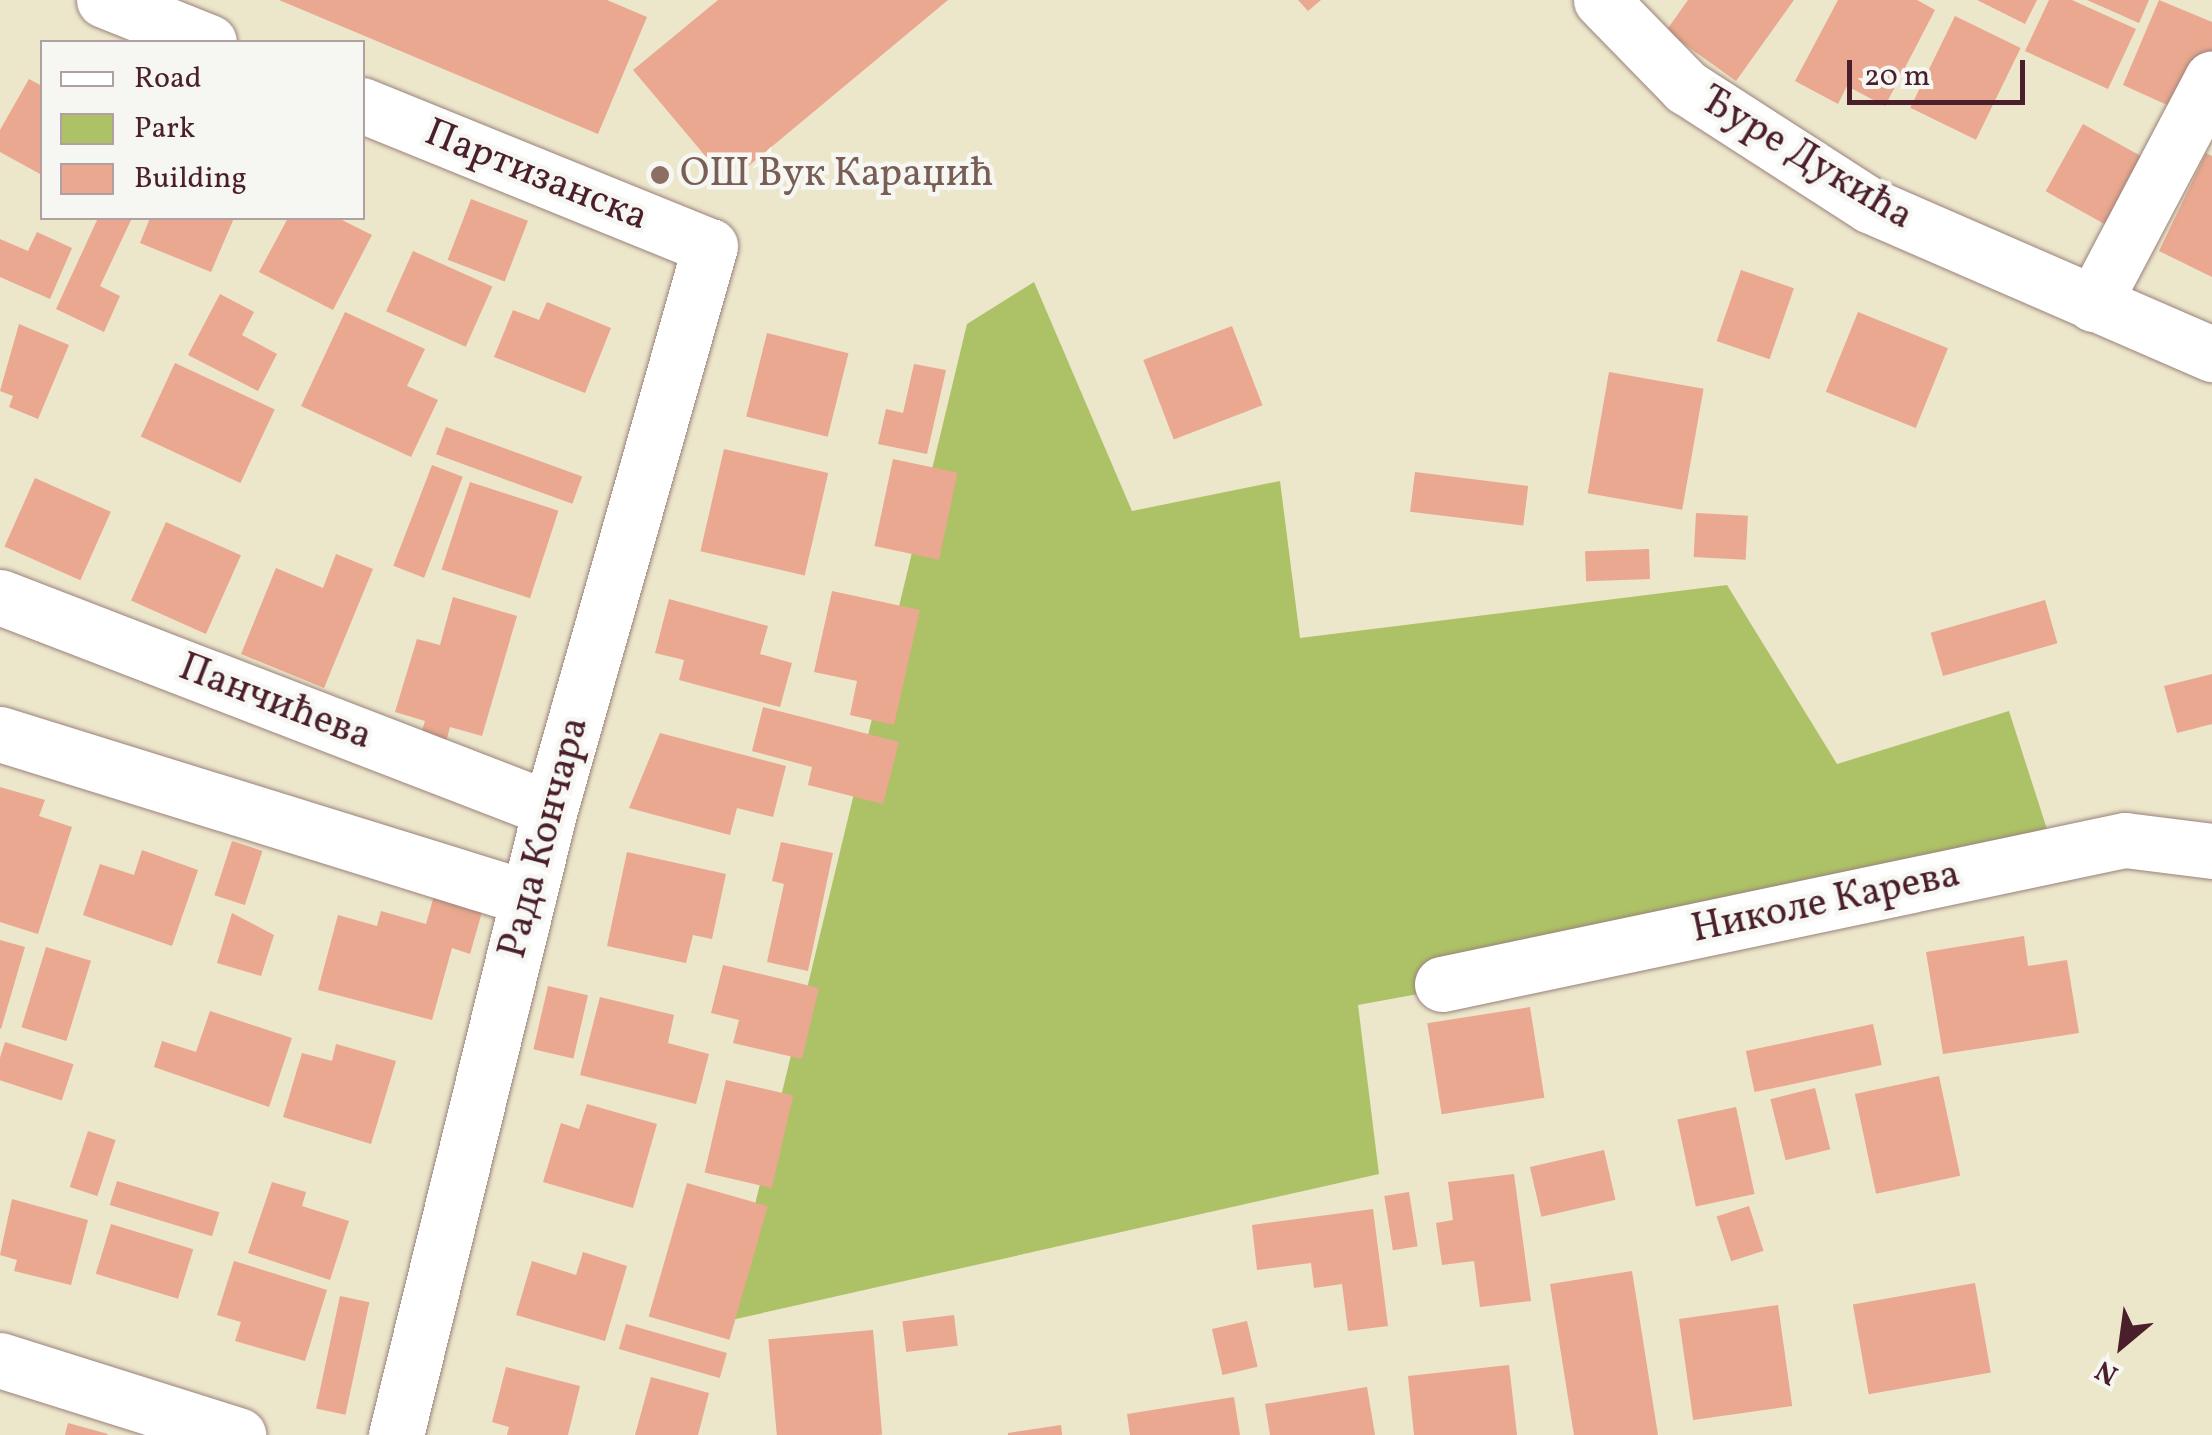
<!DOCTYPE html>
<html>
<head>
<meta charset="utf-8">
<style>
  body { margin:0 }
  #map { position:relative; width:2212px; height:1435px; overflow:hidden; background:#ece6cb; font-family:Vollkorn,serif }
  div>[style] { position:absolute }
  .green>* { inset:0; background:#adc266 }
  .building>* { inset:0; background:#e9a88f; transform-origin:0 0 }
  .roads { filter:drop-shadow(0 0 2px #9b827b) drop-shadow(0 0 2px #9b827b) }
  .minor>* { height:55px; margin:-27.5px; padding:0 27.5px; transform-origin:27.5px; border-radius:27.5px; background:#fff }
  .dots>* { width:28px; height:28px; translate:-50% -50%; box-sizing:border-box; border:5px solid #f6f6f2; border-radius:50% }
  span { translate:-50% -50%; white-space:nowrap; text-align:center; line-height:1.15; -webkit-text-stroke:9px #f6f6f2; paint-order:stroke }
  .street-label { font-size:40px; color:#4a1f2b }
  .education-label { font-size:40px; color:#785e54 }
  .left { translate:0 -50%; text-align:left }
  .legend { position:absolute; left:40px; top:40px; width:325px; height:180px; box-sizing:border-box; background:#f6f6f2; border:2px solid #b1a0a2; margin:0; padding:12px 18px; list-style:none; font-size:30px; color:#4a1f2b }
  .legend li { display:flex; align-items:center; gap:20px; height:50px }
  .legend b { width:50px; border:2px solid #b1a0a2 }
  .north { position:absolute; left:2072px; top:1295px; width:100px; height:100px; -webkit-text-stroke:8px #f6f6f2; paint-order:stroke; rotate:209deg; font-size:28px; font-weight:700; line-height:40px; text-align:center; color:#4a1f2b }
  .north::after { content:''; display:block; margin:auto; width:35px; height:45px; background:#4a1f2b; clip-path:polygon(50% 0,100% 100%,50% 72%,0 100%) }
  .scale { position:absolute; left:1847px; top:60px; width:178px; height:45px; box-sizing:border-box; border:5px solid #4a1f2b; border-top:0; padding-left:12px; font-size:30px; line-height:35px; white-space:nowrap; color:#4a1f2b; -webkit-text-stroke:8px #f6f6f2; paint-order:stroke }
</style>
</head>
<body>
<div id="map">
  <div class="green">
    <i style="clip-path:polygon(1034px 282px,1132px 511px,1280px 481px,1300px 638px,1727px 585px,1837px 764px,2009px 711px,2062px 876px,1358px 1005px,1379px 1174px,727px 1321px,967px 324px)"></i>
  </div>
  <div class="building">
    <i style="clip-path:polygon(279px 0,607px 0,647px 17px,598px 134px)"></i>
    <i style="clip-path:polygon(718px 0,948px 0,728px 183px,633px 70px)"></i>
    <i style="clip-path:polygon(1298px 0,1321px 0,1308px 11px)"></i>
    <i style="clip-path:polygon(1688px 0,1794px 0,1736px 81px,1666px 31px)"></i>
    <i style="clip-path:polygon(1838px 0,1917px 0,1935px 10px,1885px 106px,1847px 86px,1838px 104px,1795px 81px)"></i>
    <i style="clip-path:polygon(1977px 0,2037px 0,2025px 24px)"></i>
    <i style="clip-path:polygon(2049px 0,2072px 0,2136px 29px,2108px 89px,2025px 51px)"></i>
    <i style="clip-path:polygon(2087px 0,2149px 0,2139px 23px)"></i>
    <i style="clip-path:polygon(2159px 0,2212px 22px,2212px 51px,2185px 113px,2123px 85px)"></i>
    <i style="left:1955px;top:16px;width:73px;height:102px;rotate:26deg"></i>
    <i style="clip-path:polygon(29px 79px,42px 86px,42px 175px,0 152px,0 130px)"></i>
    <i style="left:2083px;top:124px;width:77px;height:77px;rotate:29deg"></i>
    <i style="clip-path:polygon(2206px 153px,2212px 156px,2212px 277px,2159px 251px)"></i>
    <i style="left:471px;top:199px;width:61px;height:65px;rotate:21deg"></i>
    <i style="clip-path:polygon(98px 218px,132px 218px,100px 286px,120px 296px,104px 332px,56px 309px)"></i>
    <i style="clip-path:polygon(150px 218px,234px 218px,211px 272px,140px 243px)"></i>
    <i style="clip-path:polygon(288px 218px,338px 218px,372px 235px,333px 310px,259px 272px)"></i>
    <i style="clip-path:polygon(37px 232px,72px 248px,50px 299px,0 277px,0 239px,28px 251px)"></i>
    <i style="left:413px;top:251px;width:87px;height:66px;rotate:24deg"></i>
    <i style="left:1741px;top:270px;width:56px;height:75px;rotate:19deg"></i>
    <i style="clip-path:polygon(220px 294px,254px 312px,242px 335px,277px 354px,258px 391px,188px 355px)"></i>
    <i style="clip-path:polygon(547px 302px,611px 328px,585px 393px,494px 357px,513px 310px,539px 320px)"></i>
    <i style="clip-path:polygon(345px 312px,425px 349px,407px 386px,438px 400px,411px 457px,301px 406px)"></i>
    <i style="left:1858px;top:312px;width:97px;height:86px;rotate:22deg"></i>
    <i style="clip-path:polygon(19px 324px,69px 345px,38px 419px,9px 407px,13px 396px,0 391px)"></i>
    <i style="left:1232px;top:326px;width:85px;height:95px;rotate:69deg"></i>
    <i style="left:767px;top:333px;width:84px;height:86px;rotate:14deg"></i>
    <i style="left:175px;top:363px;width:110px;height:81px;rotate:25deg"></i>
    <i style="clip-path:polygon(914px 364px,946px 370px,927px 454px,878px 444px,886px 409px,903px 413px)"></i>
    <i style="left:1609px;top:372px;width:96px;height:123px;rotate:10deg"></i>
    <i style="left:446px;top:427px;width:145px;height:29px;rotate:20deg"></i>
    <i style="left:724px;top:449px;width:107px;height:105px;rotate:13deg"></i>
    <i style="left:893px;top:459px;width:66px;height:89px;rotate:12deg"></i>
    <i style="left:432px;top:465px;width:33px;height:108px;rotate:21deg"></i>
    <i style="left:1415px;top:472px;width:114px;height:40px;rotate:7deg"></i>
    <i style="left:35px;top:478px;width:83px;height:75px;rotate:24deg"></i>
    <i style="left:470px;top:482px;width:93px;height:92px;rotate:18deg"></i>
    <i style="left:1696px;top:513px;width:52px;height:44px;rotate:3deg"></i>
    <i style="left:166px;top:522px;width:82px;height:86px;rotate:24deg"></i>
    <i style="left:1649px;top:549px;width:30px;height:64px;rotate:88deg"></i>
    <i style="clip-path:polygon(336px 554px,373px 569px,324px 688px,241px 654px,276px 568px,323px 588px)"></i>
    <i style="clip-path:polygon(832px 591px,920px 610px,894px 725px,850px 715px,857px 681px,814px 672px)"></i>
    <i style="clip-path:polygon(453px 597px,517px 616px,482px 736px,450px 727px,446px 742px,421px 734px,425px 721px,395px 712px,417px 639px,440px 645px)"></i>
    <i style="clip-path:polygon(669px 599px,768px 626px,760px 654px,792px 663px,780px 707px,679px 680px,684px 660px,655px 653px)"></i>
    <i style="left:2045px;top:600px;width:45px;height:119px;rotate:74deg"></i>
    <i style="clip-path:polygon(2212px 674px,2212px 724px,2177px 733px,2164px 686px)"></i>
    <i style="clip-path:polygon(763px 707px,899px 742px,883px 804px,808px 785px,812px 767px,752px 751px)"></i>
    <i style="clip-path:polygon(660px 733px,786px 766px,773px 817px,737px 808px,730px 835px,629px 808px)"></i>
    <i style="clip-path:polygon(0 787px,45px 800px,39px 816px,72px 827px,38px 934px,0 922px)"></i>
    <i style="left:232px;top:841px;width:32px;height:57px;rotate:18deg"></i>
    <i style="clip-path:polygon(781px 842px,833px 853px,808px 971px,767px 962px,784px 884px,772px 881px)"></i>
    <i style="clip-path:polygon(142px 850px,198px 870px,172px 946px,83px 915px,100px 864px,134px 875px)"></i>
    <i style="clip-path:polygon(627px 852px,726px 874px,712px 939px,693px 935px,686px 963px,607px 946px)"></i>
    <i style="clip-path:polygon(435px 892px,484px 905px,470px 954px,452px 948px,432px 1020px,318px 990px,338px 915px,377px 926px,381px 911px,426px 924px)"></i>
    <i style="clip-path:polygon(232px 913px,274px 935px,261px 976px,217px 963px)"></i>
    <i style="clip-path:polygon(2024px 936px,2028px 966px,2067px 960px,2079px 1033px,1943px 1054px,1926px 952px)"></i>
    <i style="clip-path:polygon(0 940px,25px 947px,1px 1029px,0 1028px)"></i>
    <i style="left:46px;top:947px;width:47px;height:84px;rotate:17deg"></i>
    <i style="clip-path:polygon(723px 965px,819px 988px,802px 1059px,733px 1043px,739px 1020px,711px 1013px)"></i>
    <i style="left:548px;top:986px;width:41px;height:65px;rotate:13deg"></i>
    <i style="clip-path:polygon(600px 997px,674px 1015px,668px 1043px,709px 1054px,696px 1104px,580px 1075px)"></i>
    <i style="left:1530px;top:1007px;width:92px;height:104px;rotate:81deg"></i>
    <i style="clip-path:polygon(210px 1011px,292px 1038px,269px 1107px,154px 1067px,162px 1041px,196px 1052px)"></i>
    <i style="left:1873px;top:1024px;width:42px;height:130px;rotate:78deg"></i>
    <i style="left:5px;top:1042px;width:72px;height:38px;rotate:18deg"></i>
    <i style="clip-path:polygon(336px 1044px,396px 1061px,371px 1144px,283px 1117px,302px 1053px,332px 1061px)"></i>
    <i style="left:1939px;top:1076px;width:102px;height:86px;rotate:78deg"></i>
    <i style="left:726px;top:1080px;width:69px;height:95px;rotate:13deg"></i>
    <i style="left:1815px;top:1088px;width:63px;height:46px;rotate:76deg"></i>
    <i style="clip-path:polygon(587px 1104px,657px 1124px,633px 1208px,543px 1182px,561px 1123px,579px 1129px)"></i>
    <i style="left:1736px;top:1107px;width:89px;height:60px;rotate:78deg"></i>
    <i style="left:88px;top:1131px;width:29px;height:59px;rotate:18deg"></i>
    <i style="left:1604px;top:1150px;width:51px;height:76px;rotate:77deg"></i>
    <i style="clip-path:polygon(1514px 1174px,1531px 1301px,1480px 1307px,1474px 1261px,1442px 1265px,1436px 1223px,1453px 1220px,1448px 1182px)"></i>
    <i style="left:117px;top:1181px;width:107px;height:25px;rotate:17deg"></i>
    <i style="clip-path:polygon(272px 1182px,306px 1192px,302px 1206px,349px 1221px,330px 1280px,248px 1253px)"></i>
    <i style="left:687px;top:1183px;width:84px;height:139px;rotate:16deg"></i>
    <i style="left:1409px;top:1192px;width:55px;height:25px;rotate:81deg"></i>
    <i style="clip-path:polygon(12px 1199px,88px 1220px,71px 1285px,14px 1271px,17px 1260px,0 1255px)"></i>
    <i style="left:1749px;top:1206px;width:47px;height:34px;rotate:72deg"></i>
    <i style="clip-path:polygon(1373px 1209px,1388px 1326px,1348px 1331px,1342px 1284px,1314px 1288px,1311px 1263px,1257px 1270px,1252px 1225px)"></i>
    <i style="left:111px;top:1224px;width:86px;height:52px;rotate:17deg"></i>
    <i style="clip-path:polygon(583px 1252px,627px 1266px,605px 1341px,516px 1315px,532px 1261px,576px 1275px)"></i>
    <i style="clip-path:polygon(234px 1261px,327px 1290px,305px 1361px,235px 1341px,241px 1322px,217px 1315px)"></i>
    <i style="left:1632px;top:1271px;width:166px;height:83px;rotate:81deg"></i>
    <i style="left:1975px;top:1283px;width:91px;height:124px;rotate:80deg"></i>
    <i style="left:340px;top:1296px;width:30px;height:115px;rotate:12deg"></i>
    <i style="left:1778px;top:1305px;width:102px;height:100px;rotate:82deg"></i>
    <i style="left:954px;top:1315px;width:31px;height:52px;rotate:83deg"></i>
    <i style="left:1247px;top:1321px;width:47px;height:36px;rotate:77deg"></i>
    <i style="left:626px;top:1324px;width:105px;height:26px;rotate:16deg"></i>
    <i style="left:873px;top:1330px;width:105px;height:105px;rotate:85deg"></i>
    <i style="clip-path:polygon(1509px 1365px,1517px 1435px,1414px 1435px,1408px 1376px)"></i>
    <i style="clip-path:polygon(506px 1367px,580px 1386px,568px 1435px,507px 1435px,509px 1427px,492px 1422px)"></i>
    <i style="clip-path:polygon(651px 1377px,709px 1393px,698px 1435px,635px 1435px)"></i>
    <i style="clip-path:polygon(1367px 1387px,1375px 1435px,1270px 1435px,1265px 1404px)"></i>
    <i style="clip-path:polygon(1234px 1397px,1240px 1435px,1130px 1435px,1127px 1414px)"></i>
    <i style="clip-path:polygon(68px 1423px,108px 1434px,107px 1435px,65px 1435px)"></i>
    <i style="clip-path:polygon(1061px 1425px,1062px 1435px,1008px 1435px,1008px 1433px)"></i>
  </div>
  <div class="roads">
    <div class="minor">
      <i style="left:104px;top:0;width:113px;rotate:21.8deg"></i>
      <i style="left:1601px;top:0;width:122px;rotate:45.7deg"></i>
      <i style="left:1686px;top:87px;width:218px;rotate:32.8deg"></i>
      <i style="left:1869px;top:205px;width:374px;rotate:23.5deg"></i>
      <i style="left:362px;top:105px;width:375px;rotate:22.1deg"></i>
      <i style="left:710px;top:246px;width:585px;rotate:105.86deg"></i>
      <i style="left:550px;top:809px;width:645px;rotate:103.82deg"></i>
      <i style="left:2093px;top:304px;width:255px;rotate:-62.2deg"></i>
      <i style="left:0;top:597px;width:589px;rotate:21.08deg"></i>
      <i style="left:0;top:734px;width:553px;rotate:17.26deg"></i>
      <i style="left:1442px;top:984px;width:698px;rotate:-11.91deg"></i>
      <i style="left:2125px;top:840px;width:88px;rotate:7.2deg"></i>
      <i style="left:0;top:1360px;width:250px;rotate:17.5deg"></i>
    </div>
  </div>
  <div class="dots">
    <i style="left:660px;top:175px;background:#8d6e63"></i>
  </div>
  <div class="street-label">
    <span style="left:1806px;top:159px;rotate:31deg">Ђуре Дукића</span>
    <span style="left:536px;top:176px;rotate:22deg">Партизанска</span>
    <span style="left:275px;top:703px;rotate:21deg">Панчићева</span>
    <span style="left:545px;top:838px;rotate:-75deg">Рада Кончара</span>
    <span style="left:1826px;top:903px;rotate:-12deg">Николе Карева</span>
  </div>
  <div class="education-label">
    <span class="left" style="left:680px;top:175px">ОШ Вук Караџић</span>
  </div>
  <ul class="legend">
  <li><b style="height:12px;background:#fff"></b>Road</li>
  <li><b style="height:28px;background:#adc266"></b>Park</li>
  <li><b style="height:28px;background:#e9a88f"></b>Building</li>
  </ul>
  <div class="north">N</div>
  <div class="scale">20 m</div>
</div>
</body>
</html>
